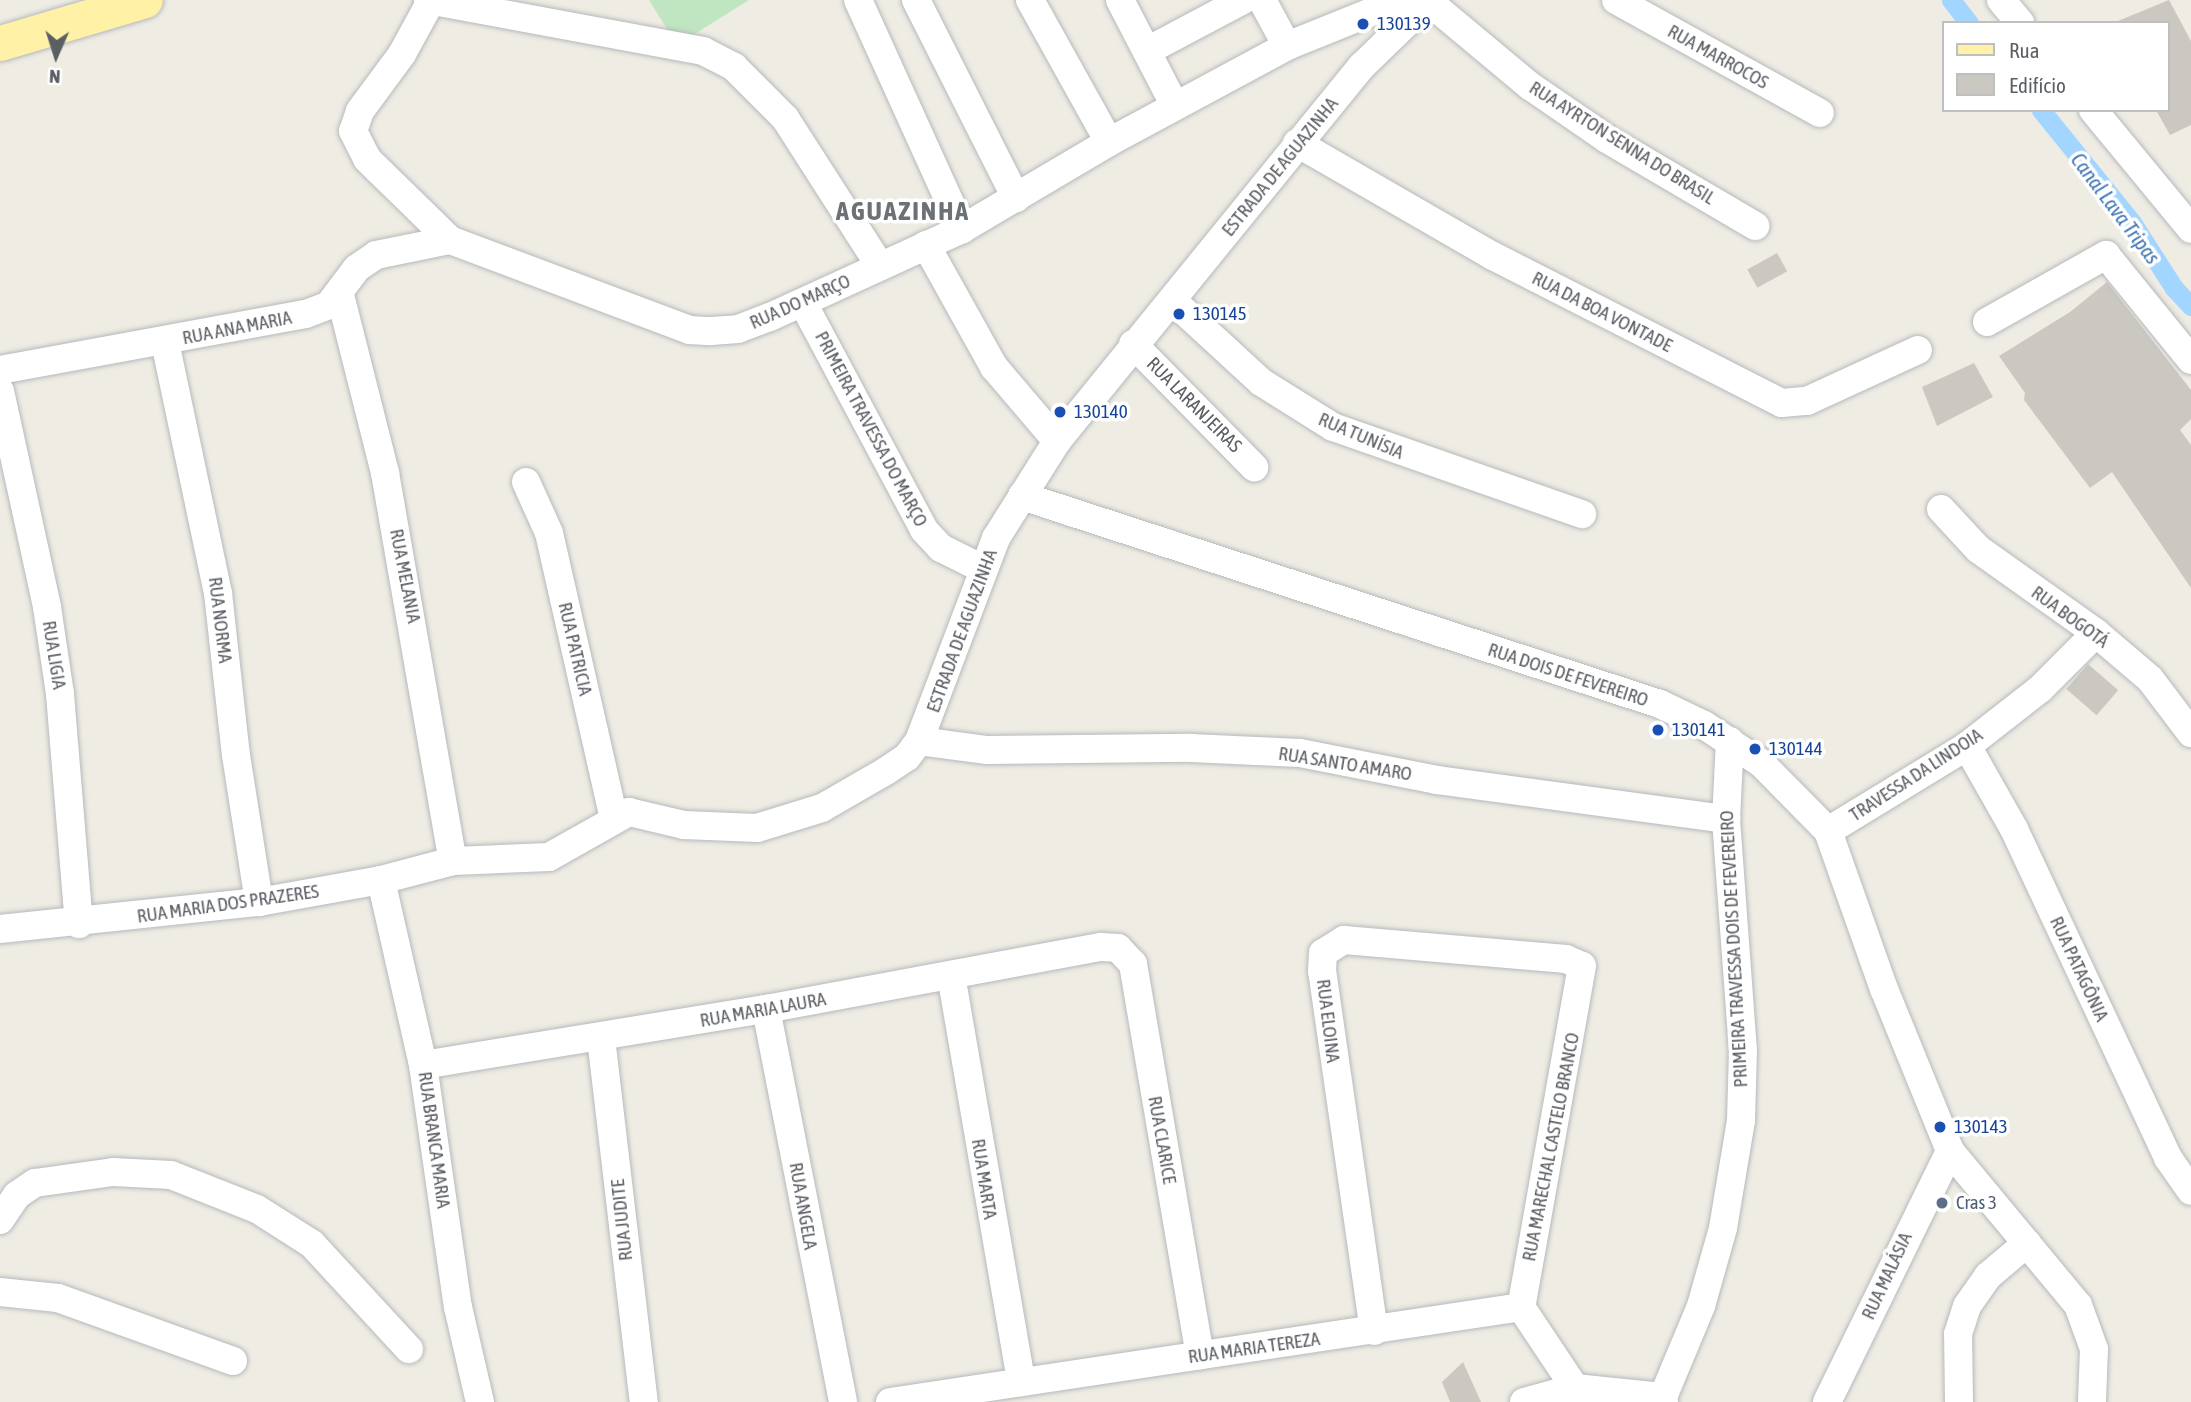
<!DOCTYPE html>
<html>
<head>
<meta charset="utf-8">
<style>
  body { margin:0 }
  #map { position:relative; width:2191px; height:1402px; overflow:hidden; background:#eeece3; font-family:"Asap Condensed",sans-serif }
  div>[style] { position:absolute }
  .green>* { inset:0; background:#bfe6c0 }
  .canal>* { height:19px; margin:-9.5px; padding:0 9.5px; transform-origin:9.5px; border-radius:9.5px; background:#a2d5ff }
  .building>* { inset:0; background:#cbc8c2; transform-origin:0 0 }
  .roads { filter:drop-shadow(0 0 2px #b6b9bd) drop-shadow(0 0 2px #b6b9bd) }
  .minor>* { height:28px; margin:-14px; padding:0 14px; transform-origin:14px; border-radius:14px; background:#fff }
  .major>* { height:35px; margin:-17.5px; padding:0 17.5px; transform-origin:17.5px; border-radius:17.5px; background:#fff2a7 }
  .dots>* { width:19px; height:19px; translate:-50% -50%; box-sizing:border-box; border:4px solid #fff; border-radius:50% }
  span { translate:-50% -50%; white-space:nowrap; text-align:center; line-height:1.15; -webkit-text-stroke:7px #fff; paint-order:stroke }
  .transit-label { font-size:19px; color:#164399 }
  .left { translate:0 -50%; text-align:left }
  .street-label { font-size:19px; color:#5b5f64 }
  .service-label { font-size:19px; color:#4e5e75 }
  .water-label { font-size:21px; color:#3f75b1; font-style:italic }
  .district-label { font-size:26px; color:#6c7176; font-weight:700; letter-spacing:2px }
  .legend { position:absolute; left:1942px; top:21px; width:228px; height:91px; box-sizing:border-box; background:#fff; border:2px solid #bdbfc1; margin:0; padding:9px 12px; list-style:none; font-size:21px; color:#5b5f64 }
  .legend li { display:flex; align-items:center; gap:14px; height:35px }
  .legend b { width:35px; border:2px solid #bdbfc1 }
  .north { position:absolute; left:21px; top:21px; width:70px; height:70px; -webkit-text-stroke:5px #fff; paint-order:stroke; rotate:183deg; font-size:19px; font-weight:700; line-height:28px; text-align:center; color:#5b5f64 }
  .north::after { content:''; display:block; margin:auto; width:24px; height:32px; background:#5b5f64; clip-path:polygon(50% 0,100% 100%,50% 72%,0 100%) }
</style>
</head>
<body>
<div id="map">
  <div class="green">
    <i style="clip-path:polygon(649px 0,749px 0,677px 45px)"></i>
  </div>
  <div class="canal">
    <i style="left:1951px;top:0;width:29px;rotate:52deg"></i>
    <i style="left:2041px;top:110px;width:143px;rotate:51deg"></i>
    <i style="left:2131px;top:221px;width:80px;rotate:57.3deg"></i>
    <i style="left:2174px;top:288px;width:25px;rotate:47deg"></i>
  </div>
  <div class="building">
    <i style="clip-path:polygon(2169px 0,2191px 41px,2191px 125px,2170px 135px,2156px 110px,2168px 110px,2168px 23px,2113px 23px)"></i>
    <i style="left:1777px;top:253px;width:21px;height:34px;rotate:61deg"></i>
    <i style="clip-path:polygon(2107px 282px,2191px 390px,2191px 419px,2180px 430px,2191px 445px,2191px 588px,2112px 472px,2090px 488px,2024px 400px,2025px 393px,1999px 356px,2070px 312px)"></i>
    <i style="clip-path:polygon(1974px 363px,1993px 397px,1937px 426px,1922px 387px)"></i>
    <i style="left:2088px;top:664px;width:40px;height:33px;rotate:41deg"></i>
    <i style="clip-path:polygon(1463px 1362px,1481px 1402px,1450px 1402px,1442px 1382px)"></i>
  </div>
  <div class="roads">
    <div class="minor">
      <i style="left:428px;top:0;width:280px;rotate:10.5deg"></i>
      <i style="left:703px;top:51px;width:35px;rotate:27deg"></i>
      <i style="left:734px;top:67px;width:72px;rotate:45deg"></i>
      <i style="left:785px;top:118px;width:176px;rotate:57.3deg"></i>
      <i style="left:858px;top:0;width:252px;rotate:65.6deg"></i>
      <i style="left:916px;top:0;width:222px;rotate:63.2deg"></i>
      <i style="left:1030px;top:0;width:162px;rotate:60.9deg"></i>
      <i style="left:1120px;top:0;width:119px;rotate:62.6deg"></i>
      <i style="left:1262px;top:0;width:52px;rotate:61.5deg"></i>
      <i style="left:1616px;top:0;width:233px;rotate:29deg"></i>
      <i style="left:2001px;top:0;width:30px;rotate:50deg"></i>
      <i style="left:431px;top:1px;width:60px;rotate:118.7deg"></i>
      <i style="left:402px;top:54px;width:71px;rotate:126.4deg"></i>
      <i style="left:360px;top:111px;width:21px;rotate:109deg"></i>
      <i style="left:353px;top:131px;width:31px;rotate:63deg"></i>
      <i style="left:367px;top:159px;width:116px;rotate:44.3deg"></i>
      <i style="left:450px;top:240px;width:255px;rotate:20.6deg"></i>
      <i style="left:689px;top:330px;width:22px;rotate:3deg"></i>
      <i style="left:711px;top:331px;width:27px;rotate:-4deg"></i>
      <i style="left:738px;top:329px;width:34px;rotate:-21deg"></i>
      <i style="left:770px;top:317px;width:211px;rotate:-24.6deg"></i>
      <i style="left:962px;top:229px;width:171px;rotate:-30.6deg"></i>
      <i style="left:1109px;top:142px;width:202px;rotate:-28.3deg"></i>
      <i style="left:1287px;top:46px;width:123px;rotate:-22deg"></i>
      <i style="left:1428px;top:1px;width:133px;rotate:39.8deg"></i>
      <i style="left:1530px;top:86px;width:93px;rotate:34.5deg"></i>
      <i style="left:1607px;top:139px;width:172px;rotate:30.4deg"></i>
      <i style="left:1147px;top:51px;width:109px;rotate:-28deg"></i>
      <i style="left:2093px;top:110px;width:154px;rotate:50.5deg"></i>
      <i style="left:1297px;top:143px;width:224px;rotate:30deg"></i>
      <i style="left:1491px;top:255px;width:326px;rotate:27deg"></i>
      <i style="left:1782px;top:403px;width:25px;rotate:-5deg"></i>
      <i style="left:1807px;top:401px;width:122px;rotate:-24.7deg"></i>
      <i style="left:926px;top:245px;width:140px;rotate:60.9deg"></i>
      <i style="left:994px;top:367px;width:97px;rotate:49.6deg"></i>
      <i style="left:340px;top:295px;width:184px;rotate:75.8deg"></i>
      <i style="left:385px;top:473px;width:394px;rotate:80.1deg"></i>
      <i style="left:1173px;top:301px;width:120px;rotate:42.6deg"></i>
      <i style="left:1261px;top:382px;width:85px;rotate:32deg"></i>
      <i style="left:1333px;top:427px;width:264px;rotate:19.3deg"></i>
      <i style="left:803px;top:303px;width:257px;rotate:61.9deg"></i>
      <i style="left:924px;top:530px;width:25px;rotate:47deg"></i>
      <i style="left:941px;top:548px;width:47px;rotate:26.6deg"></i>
      <i style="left:1987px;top:322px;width:137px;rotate:-29.4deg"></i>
      <i style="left:2106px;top:255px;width:135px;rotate:51deg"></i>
      <i style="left:165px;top:342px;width:257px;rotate:78.1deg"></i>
      <i style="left:218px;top:593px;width:163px;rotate:83.7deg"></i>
      <i style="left:236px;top:755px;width:149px;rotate:81.1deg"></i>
      <i style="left:1133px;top:344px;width:173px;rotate:45.5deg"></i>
      <i style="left:0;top:370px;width:311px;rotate:-10.4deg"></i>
      <i style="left:306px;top:314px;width:25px;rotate:-21deg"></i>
      <i style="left:329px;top:305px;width:46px;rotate:-52.9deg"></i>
      <i style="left:357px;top:268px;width:23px;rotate:-34deg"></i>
      <i style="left:376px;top:255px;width:76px;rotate:-11.5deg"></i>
      <i style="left:0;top:391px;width:221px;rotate:77.7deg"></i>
      <i style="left:47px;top:607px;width:88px;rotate:81.5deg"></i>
      <i style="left:60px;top:694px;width:231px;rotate:85.3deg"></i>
      <i style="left:526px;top:482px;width:56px;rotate:65.7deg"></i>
      <i style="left:549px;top:533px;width:293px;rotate:77.2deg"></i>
      <i style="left:1022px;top:496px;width:671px;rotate:18.06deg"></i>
      <i style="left:1660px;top:704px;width:49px;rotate:25.5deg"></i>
      <i style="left:1704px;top:725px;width:69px;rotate:33.7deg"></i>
      <i style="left:1761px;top:763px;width:95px;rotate:45.4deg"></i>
      <i style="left:1828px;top:831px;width:168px;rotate:70.5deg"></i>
      <i style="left:1884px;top:989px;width:175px;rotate:67.8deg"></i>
      <i style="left:1950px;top:1151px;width:200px;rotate:50.3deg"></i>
      <i style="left:2078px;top:1305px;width:47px;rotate:70deg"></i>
      <i style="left:2094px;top:1349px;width:53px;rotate:92.2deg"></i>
      <i style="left:1941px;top:509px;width:54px;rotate:47.2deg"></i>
      <i style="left:1978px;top:549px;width:145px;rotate:35.4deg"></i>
      <i style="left:2096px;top:633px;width:71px;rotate:40.4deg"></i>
      <i style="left:2150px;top:679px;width:68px;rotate:52.8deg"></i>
      <i style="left:919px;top:741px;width:69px;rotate:7.5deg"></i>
      <i style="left:987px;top:750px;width:204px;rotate:-0.6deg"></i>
      <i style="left:1191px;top:748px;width:109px;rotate:2.6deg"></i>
      <i style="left:1300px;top:753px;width:140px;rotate:11.1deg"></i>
      <i style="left:1437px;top:780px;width:292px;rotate:7.7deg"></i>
      <i style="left:1967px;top:746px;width:95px;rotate:60.5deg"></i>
      <i style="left:2014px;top:829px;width:363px;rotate:64.9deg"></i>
      <i style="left:2168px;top:1158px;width:40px;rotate:55.1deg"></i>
      <i style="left:1828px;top:831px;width:163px;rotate:-31.4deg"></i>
      <i style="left:1967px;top:746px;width:93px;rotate:-38deg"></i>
      <i style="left:2040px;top:689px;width:79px;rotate:-45deg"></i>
      <i style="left:381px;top:880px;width:190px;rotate:77.2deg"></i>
      <i style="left:423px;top:1065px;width:245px;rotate:81.8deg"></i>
      <i style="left:458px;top:1307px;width:98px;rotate:77deg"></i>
      <i style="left:0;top:929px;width:260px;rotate:-6deg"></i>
      <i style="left:259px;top:902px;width:124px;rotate:-10.2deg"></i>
      <i style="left:381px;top:880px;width:74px;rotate:-14.8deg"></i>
      <i style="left:453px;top:861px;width:96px;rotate:-2.4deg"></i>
      <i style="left:549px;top:857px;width:92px;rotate:-29.4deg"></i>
      <i style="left:629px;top:812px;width:57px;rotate:13.3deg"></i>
      <i style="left:684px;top:825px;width:73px;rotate:2.4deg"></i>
      <i style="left:757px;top:828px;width:68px;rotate:-17.1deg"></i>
      <i style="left:822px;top:808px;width:74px;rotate:-30deg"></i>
      <i style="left:886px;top:771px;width:25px;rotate:-34deg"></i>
      <i style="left:907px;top:757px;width:20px;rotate:-53deg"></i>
      <i style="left:919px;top:741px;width:217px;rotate:-69.2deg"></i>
      <i style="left:996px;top:538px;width:115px;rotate:-57.8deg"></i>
      <i style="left:1057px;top:441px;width:483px;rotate:-50.9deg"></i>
      <i style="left:1362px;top:66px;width:95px;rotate:-44.1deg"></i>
      <i style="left:951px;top:975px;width:413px;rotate:80.2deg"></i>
      <i style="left:766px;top:1009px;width:400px;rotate:78.9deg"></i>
      <i style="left:601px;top:1038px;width:367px;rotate:83.3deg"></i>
      <i style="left:423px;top:1065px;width:348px;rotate:-9.3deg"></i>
      <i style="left:766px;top:1009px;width:341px;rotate:-10.5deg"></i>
      <i style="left:1101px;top:947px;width:17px;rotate:3deg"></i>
      <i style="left:1118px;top:948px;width:22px;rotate:47deg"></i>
      <i style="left:1133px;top:964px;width:397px;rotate:80.3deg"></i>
      <i style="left:0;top:1220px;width:30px;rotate:-56deg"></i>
      <i style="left:17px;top:1195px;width:22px;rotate:-34deg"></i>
      <i style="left:35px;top:1183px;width:79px;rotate:-8deg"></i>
      <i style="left:113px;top:1172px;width:58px;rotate:3deg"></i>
      <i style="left:171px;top:1175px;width:92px;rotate:21.6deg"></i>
      <i style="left:257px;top:1209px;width:65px;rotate:32.5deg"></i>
      <i style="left:312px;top:1244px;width:143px;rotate:47.3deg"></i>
      <i style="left:0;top:1292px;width:58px;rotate:5.9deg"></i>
      <i style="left:58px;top:1298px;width:186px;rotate:19.8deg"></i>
      <i style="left:1521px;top:1307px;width:97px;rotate:56.3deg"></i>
      <i style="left:1374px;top:1331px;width:364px;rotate:-98.2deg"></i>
      <i style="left:1322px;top:971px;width:18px;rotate:-87deg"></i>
      <i style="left:1323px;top:953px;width:25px;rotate:-32deg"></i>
      <i style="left:1344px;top:940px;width:223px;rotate:4.9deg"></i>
      <i style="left:1566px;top:959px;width:17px;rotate:24deg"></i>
      <i style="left:1582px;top:966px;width:346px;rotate:100.1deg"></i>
      <i style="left:1663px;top:1397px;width:99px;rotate:-67.3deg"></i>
      <i style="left:1701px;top:1306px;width:81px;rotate:-74.2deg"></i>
      <i style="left:1723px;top:1228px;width:109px;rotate:-80.5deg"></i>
      <i style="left:1741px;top:1121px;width:70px;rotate:-88.4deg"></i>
      <i style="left:1743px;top:1051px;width:233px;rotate:-94.2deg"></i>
      <i style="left:1726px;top:819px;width:78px;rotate:-87.1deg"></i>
      <i style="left:890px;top:1402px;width:638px;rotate:-8.56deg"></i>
      <i style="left:1524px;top:1402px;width:53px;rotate:-15.4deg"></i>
      <i style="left:1575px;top:1388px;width:88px;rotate:5.8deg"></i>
      <i style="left:1663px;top:1397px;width:5px;rotate:79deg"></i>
      <i style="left:1827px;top:1402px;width:280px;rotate:-63.9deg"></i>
      <i style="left:1959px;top:1402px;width:68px;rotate:-90.8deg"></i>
      <i style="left:1958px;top:1334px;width:29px;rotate:-72deg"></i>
      <i style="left:1967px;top:1306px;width:37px;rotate:-55deg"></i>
      <i style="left:1988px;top:1276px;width:51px;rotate:-40.2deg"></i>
    </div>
    <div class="major">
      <i style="left:0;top:43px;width:151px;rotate:-16.5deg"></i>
    </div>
  </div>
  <div class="dots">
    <i style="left:1363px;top:24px;background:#1a4fb4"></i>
    <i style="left:1179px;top:314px;background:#1a4fb4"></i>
    <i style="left:1060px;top:412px;background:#1a4fb4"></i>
    <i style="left:1658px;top:730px;background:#1a4fb4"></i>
    <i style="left:1755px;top:749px;background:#1a4fb4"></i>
    <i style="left:1940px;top:1127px;background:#1a4fb4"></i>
    <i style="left:1942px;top:1203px;background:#5c6f8a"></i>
  </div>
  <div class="transit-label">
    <span class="left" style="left:1377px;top:24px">130139</span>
    <span class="left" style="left:1193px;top:314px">130145</span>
    <span class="left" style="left:1074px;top:412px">130140</span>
    <span class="left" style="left:1672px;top:730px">130141</span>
    <span class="left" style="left:1769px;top:749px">130144</span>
    <span class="left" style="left:1954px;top:1127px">130143</span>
  </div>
  <div class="street-label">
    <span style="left:1718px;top:57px;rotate:29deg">RUA MARROCOS</span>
    <span style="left:1622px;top:143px;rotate:32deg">RUA AYRTON SENNA DO BRASIL</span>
    <span style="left:1280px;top:167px;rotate:-51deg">ESTRADA DE AGUAZINHA</span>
    <span style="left:800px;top:302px;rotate:-24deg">RUA DO MARÇO</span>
    <span style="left:1602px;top:312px;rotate:27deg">RUA DA BOA VONTADE</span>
    <span style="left:237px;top:328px;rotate:-11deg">RUA ANA MARIA</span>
    <span style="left:1194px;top:405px;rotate:45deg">RUA LARANJEIRAS</span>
    <span style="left:871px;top:429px;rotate:62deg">PRIMEIRA TRAVESSA DO MARÇO</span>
    <span style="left:1361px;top:436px;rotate:23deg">RUA TUNÍSIA</span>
    <span style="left:405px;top:576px;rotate:79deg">RUA MELANIA</span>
    <span style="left:2070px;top:617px;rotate:36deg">RUA BOGOTÁ</span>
    <span style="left:220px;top:620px;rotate:83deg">RUA NORMA</span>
    <span style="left:962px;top:631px;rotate:-70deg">ESTRADA DE AGUAZINHA</span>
    <span style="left:575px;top:649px;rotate:77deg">RUA PATRICIA</span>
    <span style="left:54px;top:655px;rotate:81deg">RUA LIGIA</span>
    <span style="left:1568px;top:675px;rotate:18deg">RUA DOIS DE FEVEREIRO</span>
    <span style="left:1345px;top:764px;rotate:9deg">RUA SANTO AMARO</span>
    <span style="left:1916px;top:775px;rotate:-33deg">TRAVESSA DA LINDOIA</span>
    <span style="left:228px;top:904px;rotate:-8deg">RUA MARIA DOS PRAZERES</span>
    <span style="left:1734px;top:949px;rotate:-93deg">PRIMEIRA TRAVESSA DOIS DE FEVEREIRO</span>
    <span style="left:2079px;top:969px;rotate:65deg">RUA PATAGÔNIA</span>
    <span style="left:763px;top:1010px;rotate:-10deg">RUA MARIA LAURA</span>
    <span style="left:1328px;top:1021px;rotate:83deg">RUA ELOINA</span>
    <span style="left:434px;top:1140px;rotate:82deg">RUA BRANCA MARIA</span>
    <span style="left:1162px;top:1140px;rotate:80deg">RUA CLARICE</span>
    <span style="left:1551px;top:1147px;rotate:-79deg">RUA MARECHAL CASTELO BRANCO</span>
    <span style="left:984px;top:1179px;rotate:81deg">RUA MARTA</span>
    <span style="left:803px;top:1206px;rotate:80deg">RUA ANGELA</span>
    <span style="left:622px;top:1220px;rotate:-96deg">RUA JUDITE</span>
    <span style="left:1887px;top:1276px;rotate:-65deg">RUA MALÁSIA</span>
    <span style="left:1254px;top:1348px;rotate:-8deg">RUA MARIA TEREZA</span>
  </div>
  <div class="service-label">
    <span class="left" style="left:1956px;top:1203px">Cras 3</span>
  </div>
  <div class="water-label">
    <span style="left:2116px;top:208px;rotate:53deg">Canal Lava Tripas</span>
  </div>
  <div class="district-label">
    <span style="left:903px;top:212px">AGUAZINHA</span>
  </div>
  <ul class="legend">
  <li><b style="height:9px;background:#fff2a7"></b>Rua</li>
  <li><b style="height:19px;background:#cbc8c2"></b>Edifício</li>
  </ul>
  <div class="north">N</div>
</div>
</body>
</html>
